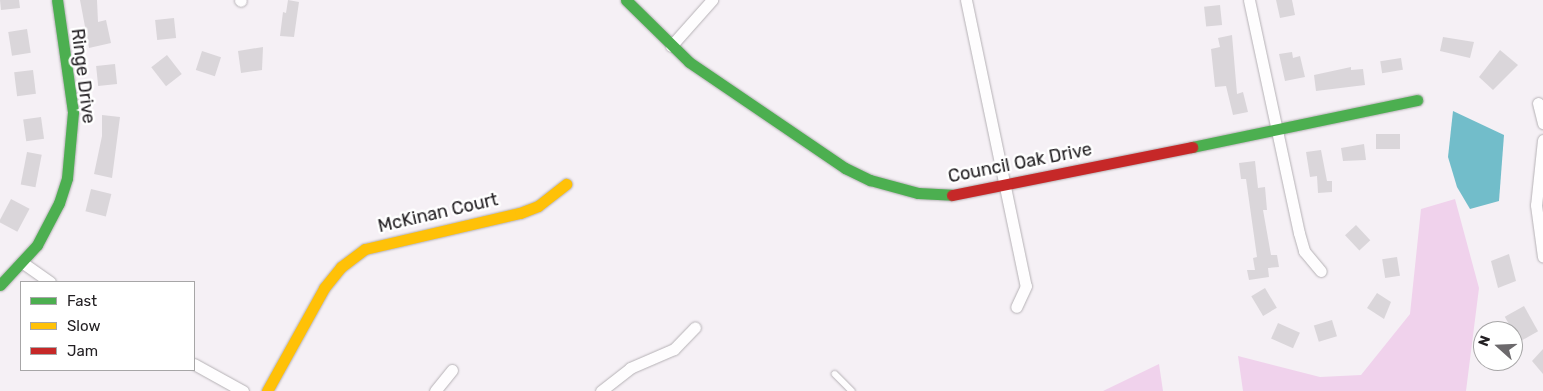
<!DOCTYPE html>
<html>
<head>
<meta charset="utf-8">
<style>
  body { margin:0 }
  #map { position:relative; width:1543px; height:391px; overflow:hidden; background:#f5f0f5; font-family:Rubik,sans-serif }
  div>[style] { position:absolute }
  .green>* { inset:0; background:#f0d2ec }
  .water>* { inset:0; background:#72bdca }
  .building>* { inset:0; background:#dad6da; transform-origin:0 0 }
  .roads { filter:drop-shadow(0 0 1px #b5b1b5) drop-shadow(0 0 1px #b5b1b5) }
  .lane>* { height:5.5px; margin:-2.75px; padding:0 2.75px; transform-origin:2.75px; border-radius:2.75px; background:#fefdfe }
  .street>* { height:11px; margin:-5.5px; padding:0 5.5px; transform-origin:5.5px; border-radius:5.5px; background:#fefdfe }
  .fast>* { height:11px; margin:-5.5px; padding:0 5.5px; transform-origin:5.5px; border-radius:5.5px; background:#4caf50 }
  .slow>* { height:11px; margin:-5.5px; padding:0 5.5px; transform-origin:5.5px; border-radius:5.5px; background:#ffc107 }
  .jam>* { height:11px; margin:-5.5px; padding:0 5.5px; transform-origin:5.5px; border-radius:5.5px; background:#c62828 }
  span { translate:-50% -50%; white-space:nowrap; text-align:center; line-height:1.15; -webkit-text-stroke:5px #fff; paint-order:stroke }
  .street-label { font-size:18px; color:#232023 }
  .legend { position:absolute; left:20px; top:281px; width:175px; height:90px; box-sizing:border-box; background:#fff; border:1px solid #a7a6a7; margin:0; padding:6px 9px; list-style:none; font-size:15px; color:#232023 }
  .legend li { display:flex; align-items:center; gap:10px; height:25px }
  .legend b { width:25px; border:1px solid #a7a6a7 }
  .north { position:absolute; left:1473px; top:321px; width:50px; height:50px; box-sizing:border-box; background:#fff; border:1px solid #a7a6a7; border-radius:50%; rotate:290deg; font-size:14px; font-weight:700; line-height:20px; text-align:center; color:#232023 }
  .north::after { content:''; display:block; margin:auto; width:18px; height:22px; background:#6c696c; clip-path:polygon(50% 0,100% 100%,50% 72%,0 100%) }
</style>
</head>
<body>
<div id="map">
  <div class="green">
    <i style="clip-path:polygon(1455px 199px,1479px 288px,1466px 391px,1243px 391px,1238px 356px,1320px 377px,1361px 375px,1410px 314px,1421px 209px)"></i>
    <i style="clip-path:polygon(1159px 364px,1163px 391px,1103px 391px)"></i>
  </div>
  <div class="water">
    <i style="clip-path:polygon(1453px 111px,1504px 135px,1499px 201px,1470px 209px,1457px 187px,1448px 157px)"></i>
  </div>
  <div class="building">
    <i style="clip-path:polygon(0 0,19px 0,20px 8px,1px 10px)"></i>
    <i style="clip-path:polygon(80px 0,97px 0,98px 22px,106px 20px,111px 43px,89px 48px)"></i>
    <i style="clip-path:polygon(288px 0,299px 2px,294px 37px,280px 36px,283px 12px,286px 13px)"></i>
    <i style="clip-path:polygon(1276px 0,1292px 0,1295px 15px,1280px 18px)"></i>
    <i style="left:1220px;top:5px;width:20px;height:16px;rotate:84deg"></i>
    <i style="left:174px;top:18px;width:20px;height:19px;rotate:84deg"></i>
    <i style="left:27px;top:29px;width:24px;height:19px;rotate:81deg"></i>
    <i style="clip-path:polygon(1232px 35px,1237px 94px,1243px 92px,1248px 112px,1233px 115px,1226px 86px,1215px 87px,1211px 49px,1220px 47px,1218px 38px)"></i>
    <i style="clip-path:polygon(1443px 37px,1474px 42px,1470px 58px,1440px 51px)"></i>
    <i style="clip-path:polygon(263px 47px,262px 70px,241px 73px,238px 51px)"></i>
    <i style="clip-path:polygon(1500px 50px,1518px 65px,1493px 90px,1479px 77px)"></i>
    <i style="left:202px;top:51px;width:20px;height:20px;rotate:18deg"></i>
    <i style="clip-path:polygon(1292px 52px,1293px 58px,1300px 56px,1305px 77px,1285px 81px,1279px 54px)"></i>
    <i style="left:167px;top:55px;width:24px;height:20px;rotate:52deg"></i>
    <i style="left:1401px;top:58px;width:12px;height:21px;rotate:81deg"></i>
    <i style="left:115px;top:64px;width:20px;height:19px;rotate:84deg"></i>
    <i style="clip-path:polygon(1351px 67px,1351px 70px,1363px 69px,1365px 85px,1316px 91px,1314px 75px)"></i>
    <i style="left:33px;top:70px;width:24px;height:19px;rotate:83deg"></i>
    <i style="clip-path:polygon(102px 115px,120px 117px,112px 178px,94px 174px,102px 136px)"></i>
    <i style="left:41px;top:117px;width:22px;height:18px;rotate:82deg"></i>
    <i style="left:1376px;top:134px;width:24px;height:15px"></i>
    <i style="clip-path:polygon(1364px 144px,1366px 160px,1343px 161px,1341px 148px)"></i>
    <i style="clip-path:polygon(1321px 150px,1327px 181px,1332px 181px,1332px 192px,1318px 193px,1317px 176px,1310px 177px,1306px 152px)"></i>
    <i style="left:27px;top:152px;width:15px;height:33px;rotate:11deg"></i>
    <i style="clip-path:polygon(1255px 161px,1258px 188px,1265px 187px,1267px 210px,1263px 210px,1271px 255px,1277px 255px,1279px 267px,1268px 268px,1269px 277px,1249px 280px,1247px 270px,1255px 270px,1253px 258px,1257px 257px,1246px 179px,1241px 179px,1239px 163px)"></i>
    <i style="left:91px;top:189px;width:21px;height:23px;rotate:14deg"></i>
    <i style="left:11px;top:199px;width:21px;height:26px;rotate:28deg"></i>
    <i style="left:1356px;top:225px;width:21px;height:15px;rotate:47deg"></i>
    <i style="clip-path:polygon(1509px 254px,1516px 281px,1498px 288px,1491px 261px)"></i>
    <i style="left:1397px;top:257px;width:19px;height:15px;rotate:81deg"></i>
    <i style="left:1265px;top:288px;width:23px;height:16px;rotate:59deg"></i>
    <i style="clip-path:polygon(1377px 293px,1391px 302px,1384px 319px,1367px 308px)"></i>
    <i style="left:1524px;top:306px;width:29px;height:22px;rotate:61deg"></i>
    <i style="left:1332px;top:320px;width:17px;height:19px;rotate:73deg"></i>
    <i style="left:1278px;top:323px;width:24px;height:17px;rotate:24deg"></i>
    <i style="clip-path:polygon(1543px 349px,1543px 374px,1532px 361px)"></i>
  </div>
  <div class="roads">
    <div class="lane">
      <i style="left:835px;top:374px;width:24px;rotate:45deg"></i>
    </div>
    <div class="street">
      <i style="left:240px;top:0;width:1px;rotate:45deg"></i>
      <i style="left:966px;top:0;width:292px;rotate:78.2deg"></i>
      <i style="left:1026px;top:286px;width:23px;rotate:115deg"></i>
      <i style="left:1249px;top:0;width:238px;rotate:77.9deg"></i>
      <i style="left:1299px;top:233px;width:19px;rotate:74deg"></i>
      <i style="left:1304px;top:251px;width:26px;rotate:50deg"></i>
      <i style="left:671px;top:46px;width:62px;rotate:-48.3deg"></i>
      <i style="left:1538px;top:103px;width:21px;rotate:76deg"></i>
      <i style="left:1543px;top:140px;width:65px;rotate:96.1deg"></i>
      <i style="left:1536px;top:205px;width:52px;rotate:82.3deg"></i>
      <i style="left:23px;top:263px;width:33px;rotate:35deg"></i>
      <i style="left:194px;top:364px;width:56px;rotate:28.9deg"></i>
      <i style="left:435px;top:391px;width:27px;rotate:-51deg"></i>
      <i style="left:601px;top:391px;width:37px;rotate:-38deg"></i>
      <i style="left:630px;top:368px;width:48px;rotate:-23.4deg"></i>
      <i style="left:674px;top:349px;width:30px;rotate:-46deg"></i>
    </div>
    <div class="fast">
      <i style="left:626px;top:0;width:88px;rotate:44.5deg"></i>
      <i style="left:689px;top:62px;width:189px;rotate:34.2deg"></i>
      <i style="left:845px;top:168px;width:28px;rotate:26deg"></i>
      <i style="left:870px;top:180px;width:50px;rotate:15.2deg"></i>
      <i style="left:918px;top:193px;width:34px;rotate:3deg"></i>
      <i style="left:1192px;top:147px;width:230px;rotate:-11.8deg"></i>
      <i style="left:0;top:285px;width:54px;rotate:-47.2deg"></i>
      <i style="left:37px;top:245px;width:47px;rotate:-62.4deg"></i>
      <i style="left:59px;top:203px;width:26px;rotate:-72deg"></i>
      <i style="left:67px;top:178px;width:66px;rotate:-84.8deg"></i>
      <i style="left:73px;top:112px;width:113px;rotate:-98.1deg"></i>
    </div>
    <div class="slow">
      <i style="left:267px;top:391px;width:118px;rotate:-61deg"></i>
      <i style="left:324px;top:288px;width:27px;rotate:-51deg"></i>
      <i style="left:341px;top:267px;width:30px;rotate:-37deg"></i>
      <i style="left:365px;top:249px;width:159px;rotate:-13.1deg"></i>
      <i style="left:520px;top:213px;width:19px;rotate:-21deg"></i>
      <i style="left:538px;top:206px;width:36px;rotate:-38deg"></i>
    </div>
    <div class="jam">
      <i style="left:952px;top:195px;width:245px;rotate:-11.3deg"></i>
    </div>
  </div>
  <div class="street-label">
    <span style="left:83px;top:76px;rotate:83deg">Ringe Drive</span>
    <span style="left:1020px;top:163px;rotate:-11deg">Council Oak Drive</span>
    <span style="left:438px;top:213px;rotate:-13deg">McKinan Court</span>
  </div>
  <ul class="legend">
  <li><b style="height:6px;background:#4caf50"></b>Fast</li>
  <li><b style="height:6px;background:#ffc107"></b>Slow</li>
  <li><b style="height:6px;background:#c62828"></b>Jam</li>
  </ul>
  <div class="north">N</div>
</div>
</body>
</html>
